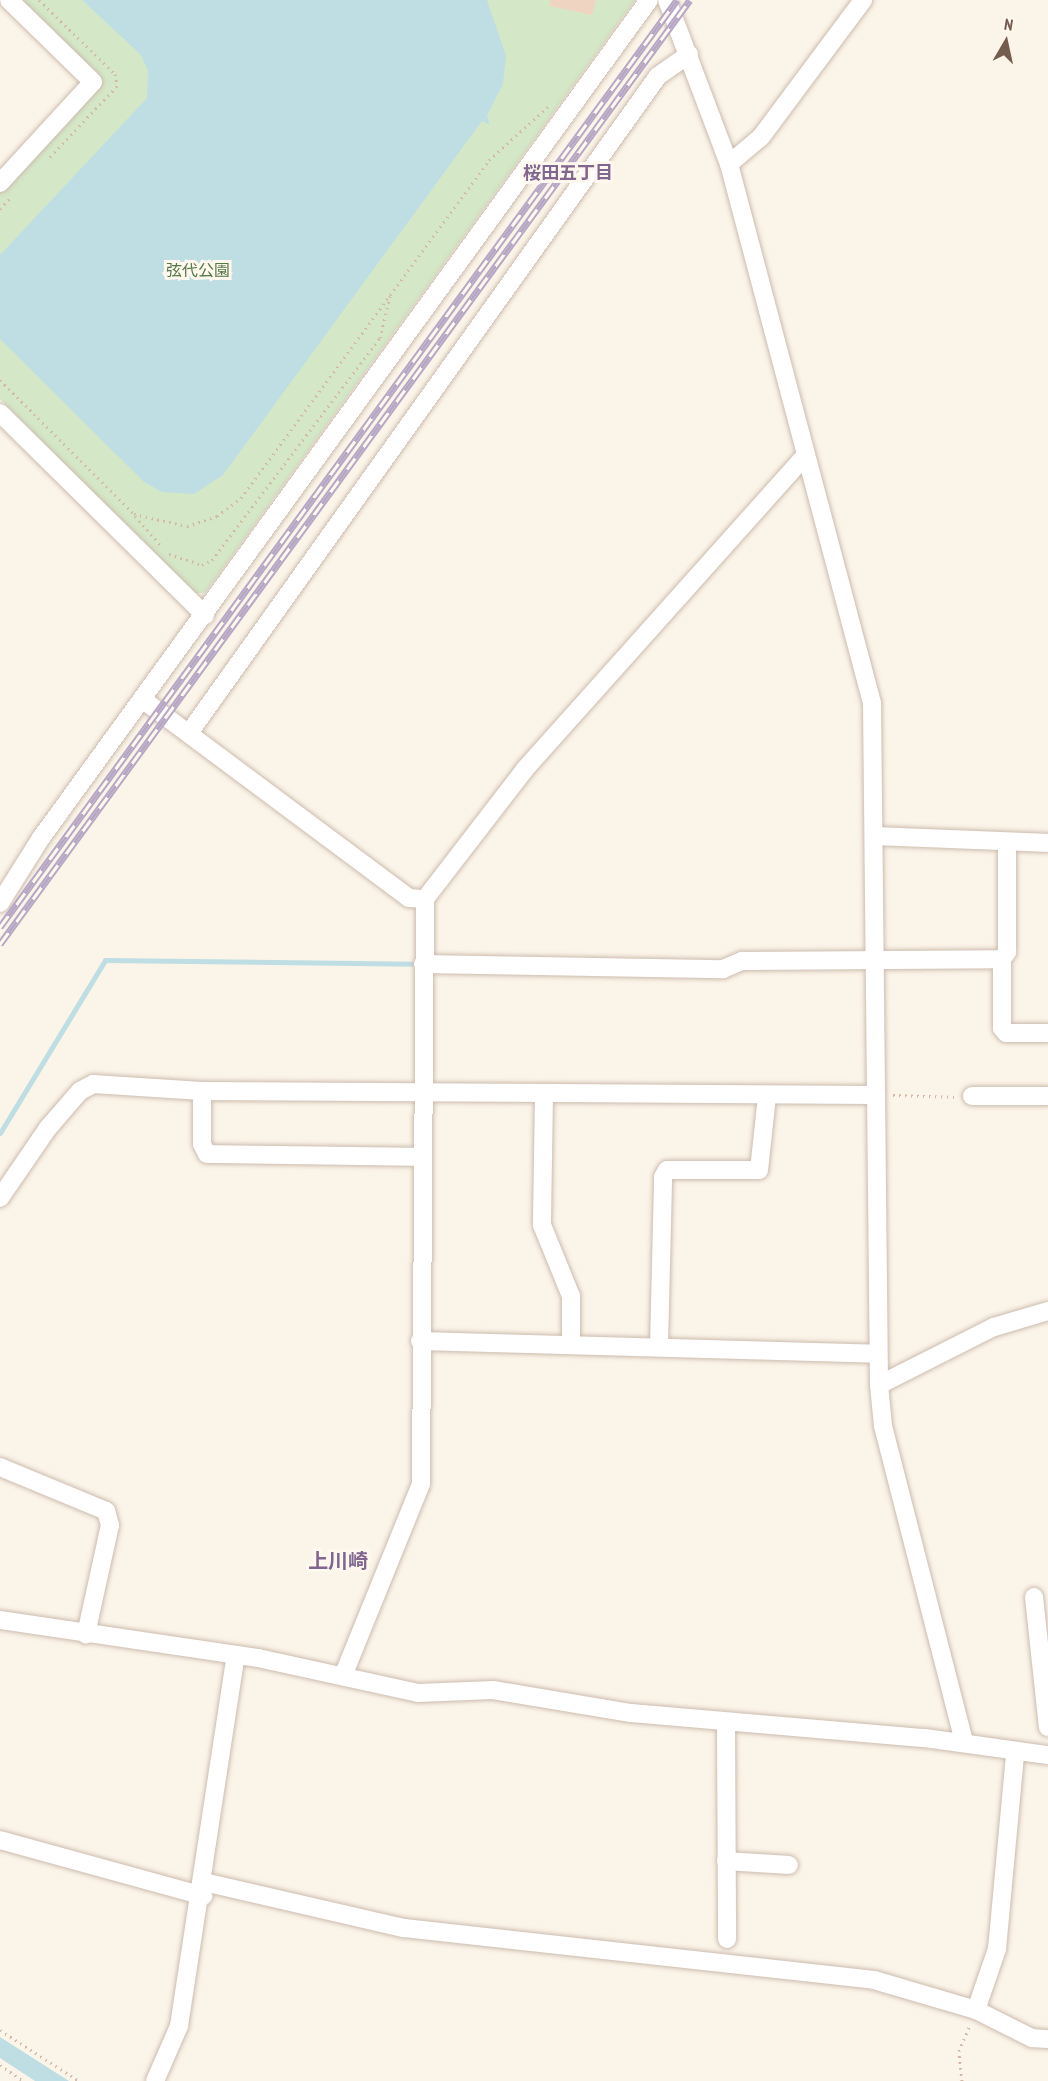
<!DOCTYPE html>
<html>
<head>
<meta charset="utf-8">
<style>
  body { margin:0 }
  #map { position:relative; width:1048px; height:2081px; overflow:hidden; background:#fbf4e8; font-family:"PT Sans Narrow","Noto Sans JP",sans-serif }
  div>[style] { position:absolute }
  .green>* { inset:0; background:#d4e8c7 }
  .water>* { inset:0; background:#bedee4 }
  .stream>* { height:5px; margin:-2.5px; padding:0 2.5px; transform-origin:2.5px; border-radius:2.5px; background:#bedee4 }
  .building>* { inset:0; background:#efd4c2 }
  .path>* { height:3px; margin-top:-1.5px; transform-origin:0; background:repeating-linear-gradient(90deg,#d4b7a5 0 1.5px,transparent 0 6px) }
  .roads { filter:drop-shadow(0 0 2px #ccbcaf) drop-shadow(0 0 2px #ccbcaf) }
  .minor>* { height:18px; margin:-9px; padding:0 9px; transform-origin:9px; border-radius:9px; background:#fff }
  .rail>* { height:7px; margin-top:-3.5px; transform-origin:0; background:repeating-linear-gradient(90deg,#fef8ef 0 14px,#b7a7c5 0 28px); box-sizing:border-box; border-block:2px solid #b7a7c5 }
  span { translate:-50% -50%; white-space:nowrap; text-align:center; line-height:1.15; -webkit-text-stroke:6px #fef8ef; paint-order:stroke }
  .park-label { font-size:16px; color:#547846 }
  .neighbourhood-label { font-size:18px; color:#82668f; font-weight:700 }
  .quarter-label { font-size:20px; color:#82668f; font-weight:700 }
  .north { position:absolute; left:976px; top:12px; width:60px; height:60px; -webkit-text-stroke:4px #fef8ef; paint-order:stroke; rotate:9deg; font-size:16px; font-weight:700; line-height:24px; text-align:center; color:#745c4e }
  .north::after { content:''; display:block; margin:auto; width:21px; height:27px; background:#745c4e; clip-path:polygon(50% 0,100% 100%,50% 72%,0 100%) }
</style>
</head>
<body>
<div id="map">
  <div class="green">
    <i style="clip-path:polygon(17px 0,635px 0,205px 593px,194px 593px,0 399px,0 192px,103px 81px)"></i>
  </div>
  <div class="water">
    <i style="clip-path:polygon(82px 0,487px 0,506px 56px,503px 84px,487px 116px,490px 125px,482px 121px,223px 475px,194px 494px,162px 492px,144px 482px,0 339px,0 255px,147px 98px,148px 71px,141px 55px)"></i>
    <i style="clip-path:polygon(0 2037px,69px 2081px,35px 2081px,0 2058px)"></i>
  </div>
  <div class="stream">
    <i style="left:0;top:1133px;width:202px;rotate:-58.7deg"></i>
    <i style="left:105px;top:960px;width:308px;rotate:0.7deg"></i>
  </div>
  <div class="building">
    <i style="clip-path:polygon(550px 0,596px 0,592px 15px,550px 6px)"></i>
  </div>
  <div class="path">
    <i style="left:39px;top:0;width:106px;rotate:44.2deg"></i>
    <i style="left:115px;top:74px;width:12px;rotate:81deg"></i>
    <i style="left:117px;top:86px;width:99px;rotate:133.4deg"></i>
    <i style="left:0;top:209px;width:16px;rotate:-47deg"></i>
    <i style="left:0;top:380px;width:190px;rotate:45deg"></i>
    <i style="left:134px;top:514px;width:54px;rotate:12.8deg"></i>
    <i style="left:187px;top:526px;width:32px;rotate:-18deg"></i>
    <i style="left:217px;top:516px;width:30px;rotate:-37deg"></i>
    <i style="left:241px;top:498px;width:419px;rotate:-53.7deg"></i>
    <i style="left:489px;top:160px;width:84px;rotate:-42.1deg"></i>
    <i style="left:135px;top:516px;width:38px;rotate:49deg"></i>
    <i style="left:169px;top:554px;width:35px;rotate:18deg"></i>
    <i style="left:202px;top:565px;width:11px;rotate:-27deg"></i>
    <i style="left:212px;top:560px;width:278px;rotate:-52.9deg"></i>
    <i style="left:380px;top:338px;width:43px;rotate:-76.6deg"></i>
    <i style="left:893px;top:1095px;width:63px;rotate:1.8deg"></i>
    <i style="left:0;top:2030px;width:94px;rotate:32.8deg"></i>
    <i style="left:0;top:2065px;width:29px;rotate:34deg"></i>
    <i style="left:962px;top:2081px;width:30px;rotate:-96deg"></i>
    <i style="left:959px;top:2051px;width:28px;rotate:-67deg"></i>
  </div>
  <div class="roads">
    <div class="minor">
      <i style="left:667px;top:0;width:175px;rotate:69.3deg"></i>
      <i style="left:729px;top:164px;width:558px;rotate:75.14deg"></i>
      <i style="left:872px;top:703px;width:682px;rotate:89.41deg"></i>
      <i style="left:879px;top:1385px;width:41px;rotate:84.4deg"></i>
      <i style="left:883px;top:1426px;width:326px;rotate:75.6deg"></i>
      <i style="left:729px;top:164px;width:42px;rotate:-40.2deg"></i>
      <i style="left:761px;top:137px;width:171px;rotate:-53.3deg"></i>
      <i style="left:0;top:183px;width:137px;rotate:-47.4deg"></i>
      <i style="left:93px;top:82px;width:117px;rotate:-135.7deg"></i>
      <i style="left:0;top:413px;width:288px;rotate:44.6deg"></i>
      <i style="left:142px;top:699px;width:333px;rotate:36.7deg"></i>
      <i style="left:409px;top:898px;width:16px;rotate:4deg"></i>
      <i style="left:189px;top:733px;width:807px;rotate:-54.48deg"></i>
      <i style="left:658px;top:76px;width:38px;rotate:-35deg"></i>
      <i style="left:877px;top:836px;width:171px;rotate:2.3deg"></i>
      <i style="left:0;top:903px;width:77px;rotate:-57.8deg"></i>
      <i style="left:41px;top:838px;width:1035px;rotate:-54.04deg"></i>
      <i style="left:1002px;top:959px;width:69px;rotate:90deg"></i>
      <i style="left:1002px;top:1028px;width:6px;rotate:51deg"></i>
      <i style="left:1006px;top:1033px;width:42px"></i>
      <i style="left:423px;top:964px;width:300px;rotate:1deg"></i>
      <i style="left:723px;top:969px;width:21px;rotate:-23deg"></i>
      <i style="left:742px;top:961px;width:260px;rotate:-0.4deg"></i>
      <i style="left:1002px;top:959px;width:9px;rotate:-54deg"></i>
      <i style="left:1007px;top:952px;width:109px;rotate:-90deg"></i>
      <i style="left:202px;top:1091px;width:53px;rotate:90deg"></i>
      <i style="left:202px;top:1144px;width:11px;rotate:63deg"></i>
      <i style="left:207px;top:1154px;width:214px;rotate:0.8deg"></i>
      <i style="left:544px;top:1093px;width:132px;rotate:90.9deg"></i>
      <i style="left:542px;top:1225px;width:77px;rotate:67.8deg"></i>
      <i style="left:571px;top:1296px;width:49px;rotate:90deg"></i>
      <i style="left:972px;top:1096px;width:76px"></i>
      <i style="left:0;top:1198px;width:85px;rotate:-55.6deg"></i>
      <i style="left:48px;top:1128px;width:49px;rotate:-49.1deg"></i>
      <i style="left:80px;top:1091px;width:15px;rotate:-28deg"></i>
      <i style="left:93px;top:1084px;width:109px;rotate:3.7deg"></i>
      <i style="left:202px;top:1091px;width:673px;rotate:0.34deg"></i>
      <i style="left:420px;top:1341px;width:457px;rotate:1.6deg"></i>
      <i style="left:659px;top:1346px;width:169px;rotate:-88.6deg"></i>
      <i style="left:663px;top:1177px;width:8px;rotate:-60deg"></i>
      <i style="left:667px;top:1170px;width:92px"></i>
      <i style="left:759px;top:1170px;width:74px;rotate:-83.8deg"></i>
      <i style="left:879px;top:1385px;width:129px;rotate:-26.8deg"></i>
      <i style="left:994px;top:1327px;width:56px;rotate:-16.5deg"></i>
      <i style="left:0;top:1467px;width:115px;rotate:22.5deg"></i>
      <i style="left:106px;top:1511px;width:15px;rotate:74deg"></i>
      <i style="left:110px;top:1525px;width:112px;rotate:102.4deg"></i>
      <i style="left:1034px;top:1597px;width:131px;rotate:83.9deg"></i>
      <i style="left:0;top:1620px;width:261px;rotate:8.4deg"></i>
      <i style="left:258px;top:1658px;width:164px;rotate:12.3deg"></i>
      <i style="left:418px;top:1693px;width:75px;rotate:-2.3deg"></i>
      <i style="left:493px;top:1690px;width:140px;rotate:9.5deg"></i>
      <i style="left:631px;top:1713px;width:295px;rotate:4.9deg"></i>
      <i style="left:925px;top:1738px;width:124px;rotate:7.9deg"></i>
      <i style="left:343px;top:1676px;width:207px;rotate:-67.9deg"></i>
      <i style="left:421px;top:1484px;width:585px;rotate:-89.61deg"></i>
      <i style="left:425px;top:899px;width:164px;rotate:-52.4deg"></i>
      <i style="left:525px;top:769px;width:420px;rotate:-48.2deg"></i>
      <i style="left:726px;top:1722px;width:217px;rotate:89.7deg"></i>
      <i style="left:0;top:1840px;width:211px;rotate:15.4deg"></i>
      <i style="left:726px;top:1861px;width:63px;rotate:3.6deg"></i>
      <i style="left:204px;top:1882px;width:205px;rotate:13deg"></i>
      <i style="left:404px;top:1928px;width:473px;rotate:6.3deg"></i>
      <i style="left:874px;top:1980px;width:106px;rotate:16.4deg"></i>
      <i style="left:976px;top:2010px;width:63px;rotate:26.6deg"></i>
      <i style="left:1032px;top:2038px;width:16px;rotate:4deg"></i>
      <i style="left:976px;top:2010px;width:65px;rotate:-71deg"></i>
      <i style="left:997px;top:1949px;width:196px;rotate:-84.7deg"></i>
      <i style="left:155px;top:2081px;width:60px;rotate:-66.4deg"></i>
      <i style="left:179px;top:2026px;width:375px;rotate:-81.3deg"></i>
    </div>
  </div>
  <div class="rail">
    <i style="left:0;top:927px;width:1148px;rotate:-53.86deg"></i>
    <i style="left:0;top:944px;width:1169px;rotate:-53.84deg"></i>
  </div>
  <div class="park-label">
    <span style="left:198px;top:270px">弦代公園</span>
  </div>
  <div class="neighbourhood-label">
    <span style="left:568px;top:173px">桜田五丁目</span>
  </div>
  <div class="quarter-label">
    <span style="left:338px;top:1561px">上川崎</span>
  </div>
  <div class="north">N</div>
</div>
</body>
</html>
